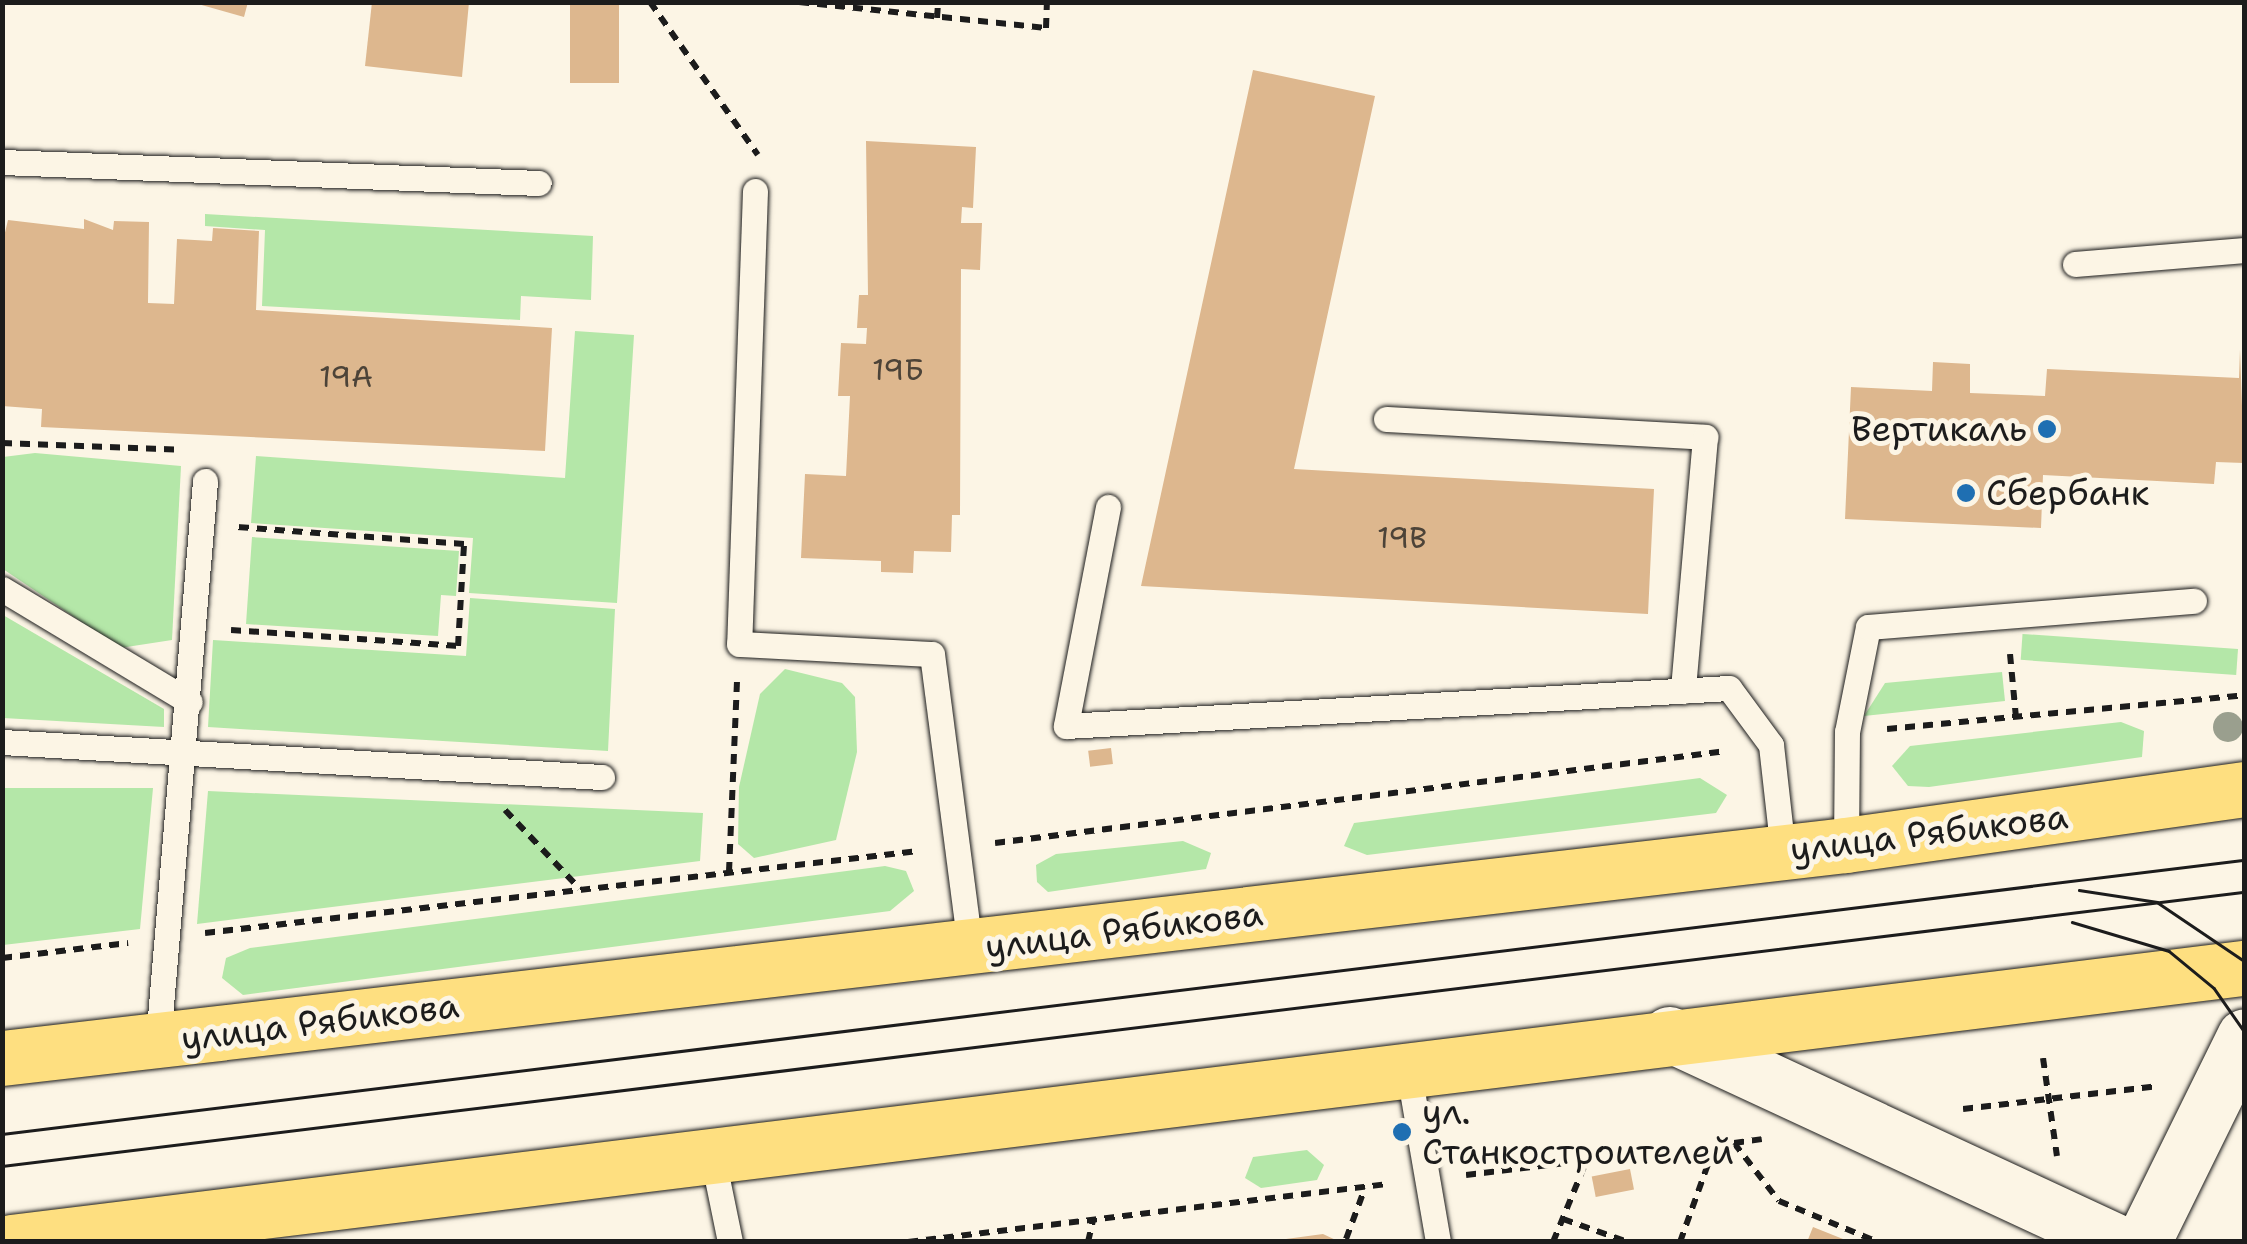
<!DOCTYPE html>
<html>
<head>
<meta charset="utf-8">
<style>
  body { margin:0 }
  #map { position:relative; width:2247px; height:1244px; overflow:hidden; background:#fcf5e5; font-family:"Shantell Sans",sans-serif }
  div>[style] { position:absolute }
  .green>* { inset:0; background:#b4e7a8; transform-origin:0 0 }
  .building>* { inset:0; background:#ddb78e; transform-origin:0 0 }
  .path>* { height:6px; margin-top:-3px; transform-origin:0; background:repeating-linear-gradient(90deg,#1c1c1c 0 10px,transparent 0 18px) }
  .roads { filter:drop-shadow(0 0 2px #1c1c1c) drop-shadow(0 0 2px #1c1c1c) }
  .service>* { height:25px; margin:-12.5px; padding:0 12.5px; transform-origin:12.5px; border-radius:12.5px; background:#fcf5e5 }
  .tertiary>* { height:55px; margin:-27.5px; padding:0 27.5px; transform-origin:27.5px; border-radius:27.5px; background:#fcf5e5 }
  .primary>* { height:55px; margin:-27.5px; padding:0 27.5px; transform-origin:27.5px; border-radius:27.5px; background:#fedf80 }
  .tram>* { height:2.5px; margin:-1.25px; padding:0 1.25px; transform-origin:1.25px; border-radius:1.25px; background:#1c1c1c }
  .trees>* { width:30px; height:30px; margin:-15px; border-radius:50%; background:#9a9f8e }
  .dots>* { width:28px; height:28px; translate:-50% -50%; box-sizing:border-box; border:5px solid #fcf5e5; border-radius:50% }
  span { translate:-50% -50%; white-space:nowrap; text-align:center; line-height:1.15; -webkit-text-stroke:10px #fcf5e5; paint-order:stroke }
  .number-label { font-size:30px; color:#4c4338 }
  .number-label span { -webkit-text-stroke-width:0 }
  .poi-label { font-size:35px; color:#1c1c1c }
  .right { translate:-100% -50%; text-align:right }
  .left { translate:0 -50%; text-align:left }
  .street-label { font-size:35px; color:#1c1c1c }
  .frame { position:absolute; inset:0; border:5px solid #1c1c1c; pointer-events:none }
</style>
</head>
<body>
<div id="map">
  <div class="green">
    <i style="clip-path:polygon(205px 214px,593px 236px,591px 300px,521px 296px,520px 320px,262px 306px,265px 230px,205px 226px)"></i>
    <i style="clip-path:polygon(575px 331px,634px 335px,617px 603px,469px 593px,473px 538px,251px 523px,256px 456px,565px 478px)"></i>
    <i style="clip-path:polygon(35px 453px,181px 466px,172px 640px,120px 648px,3px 569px,3px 457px)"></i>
    <i style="clip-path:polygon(252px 537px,459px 551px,456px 596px,441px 595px,438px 636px,246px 624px)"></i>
    <i style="clip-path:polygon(470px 598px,615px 609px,608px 751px,208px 727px,213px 640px,466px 656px)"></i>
    <i style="clip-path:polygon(3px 615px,164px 709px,164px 727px,3px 718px)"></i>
    <i style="left:2238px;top:649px;width:26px;height:216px;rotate:94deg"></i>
    <i style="clip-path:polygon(785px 669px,842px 683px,855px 697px,857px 752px,836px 840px,754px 858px,738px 844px,739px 787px,760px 694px)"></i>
    <i style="clip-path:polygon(2002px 672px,2005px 701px,1864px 716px,1885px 683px)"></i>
    <i style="clip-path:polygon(2121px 722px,2144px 731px,2142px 757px,1929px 787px,1908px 786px,1892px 766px,1910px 746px)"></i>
    <i style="clip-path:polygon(1700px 778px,1727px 795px,1716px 813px,1367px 855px,1344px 846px,1354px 823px)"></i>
    <i style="clip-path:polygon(3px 788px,153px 788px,140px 929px,3px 945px)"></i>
    <i style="clip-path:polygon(208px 791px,703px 813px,700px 861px,197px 924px)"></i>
    <i style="clip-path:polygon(1183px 841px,1211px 853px,1206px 869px,1048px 892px,1037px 882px,1036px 865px,1056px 854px)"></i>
    <i style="clip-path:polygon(885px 866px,906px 871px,914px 891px,890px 911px,243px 995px,222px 978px,226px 958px,250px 948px)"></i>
    <i style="clip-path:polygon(1307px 1150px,1324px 1165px,1317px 1180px,1261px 1188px,1245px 1178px,1253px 1157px)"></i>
  </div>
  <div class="building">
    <i style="clip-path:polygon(191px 2px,248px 2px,244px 17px)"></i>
    <i style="clip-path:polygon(372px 2px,469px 2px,462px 77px,365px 66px)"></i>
    <i style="left:570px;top:2px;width:49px;height:81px"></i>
    <i style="clip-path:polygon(1253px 70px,1375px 96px,1294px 469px,1654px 489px,1648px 614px,1141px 586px)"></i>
    <i style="clip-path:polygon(866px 141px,976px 147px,973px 208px,962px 207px,961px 223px,982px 223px,980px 270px,961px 269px,960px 515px,952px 515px,951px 552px,914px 551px,913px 573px,881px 572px,881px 561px,801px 558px,805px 474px,846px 476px,850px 396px,838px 396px,841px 343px,866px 344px,867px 328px,857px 328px,859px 295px,868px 295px)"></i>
    <i style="clip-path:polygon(84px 219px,113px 230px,114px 221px,149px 222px,148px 303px,174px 304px,177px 239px,212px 241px,213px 228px,259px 231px,256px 310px,552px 328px,545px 451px,41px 427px,42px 409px,2px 406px,2px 245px,8px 220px,84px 229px)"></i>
    <i style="clip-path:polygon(2240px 349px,2244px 463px,2216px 462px,2214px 484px,2043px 475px,2041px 528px,1845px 519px,1851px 387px,1932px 391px,1933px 362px,1970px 364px,1970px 393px,2045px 396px,2047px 369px,2239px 378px)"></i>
    <i style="left:1111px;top:748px;width:16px;height:23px;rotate:83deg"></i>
    <i style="left:1630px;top:1169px;width:21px;height:39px;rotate:79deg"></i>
    <i style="clip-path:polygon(1813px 1227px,1848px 1241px,1848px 1242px,1807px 1242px)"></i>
    <i style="clip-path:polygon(1323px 1234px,1340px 1242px,1286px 1242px,1286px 1239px)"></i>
  </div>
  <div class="path">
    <i style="left:650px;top:2px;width:187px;rotate:54.8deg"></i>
    <i style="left:799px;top:2px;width:248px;rotate:6deg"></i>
    <i style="left:1046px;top:28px;width:26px;rotate:-88deg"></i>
    <i style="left:937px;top:18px;width:16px;rotate:-86deg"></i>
    <i style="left:2px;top:443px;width:179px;rotate:2.2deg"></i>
    <i style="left:231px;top:630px;width:228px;rotate:4deg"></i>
    <i style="left:458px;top:646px;width:102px;rotate:-86.6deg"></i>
    <i style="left:464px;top:544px;width:228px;rotate:-175.7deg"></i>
    <i style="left:2010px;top:654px;width:63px;rotate:84.6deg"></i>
    <i style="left:1887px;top:729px;width:359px;rotate:-5.4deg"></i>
    <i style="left:505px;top:810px;width:108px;rotate:46.5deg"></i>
    <i style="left:995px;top:843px;width:737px;rotate:-7.17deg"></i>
    <i style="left:729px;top:872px;width:192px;rotate:-87.6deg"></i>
    <i style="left:205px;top:933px;width:718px;rotate:-6.56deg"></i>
    <i style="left:2px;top:958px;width:127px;rotate:-6.8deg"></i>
    <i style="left:2043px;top:1058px;width:99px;rotate:81.9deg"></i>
    <i style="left:1963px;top:1109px;width:197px;rotate:-6.7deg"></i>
    <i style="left:1734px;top:1143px;width:28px;rotate:-8deg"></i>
    <i style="left:1466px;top:1175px;width:270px;rotate:-6.8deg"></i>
    <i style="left:1734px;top:1143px;width:73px;rotate:52.2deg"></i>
    <i style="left:1779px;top:1201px;width:107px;rotate:22.5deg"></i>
    <i style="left:1563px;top:1219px;width:69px;rotate:19.5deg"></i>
    <i style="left:1346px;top:1239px;width:54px;rotate:-69.6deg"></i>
    <i style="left:908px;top:1242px;width:484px;rotate:-6.9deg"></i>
    <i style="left:1088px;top:1242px;width:23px;rotate:-77deg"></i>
    <i style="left:1553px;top:1242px;width:87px;rotate:-67.6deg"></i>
    <i style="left:1680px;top:1242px;width:103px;rotate:-70.2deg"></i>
  </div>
  <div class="roads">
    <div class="service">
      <i style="left:2px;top:162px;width:537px;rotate:2.24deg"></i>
      <i style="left:755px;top:191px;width:453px;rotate:92deg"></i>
      <i style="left:739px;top:644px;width:193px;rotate:3deg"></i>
      <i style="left:932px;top:654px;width:296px;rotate:82.6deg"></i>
      <i style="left:2075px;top:264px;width:170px;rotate:-4.7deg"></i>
      <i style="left:1386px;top:419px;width:320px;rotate:3.2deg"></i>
      <i style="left:1705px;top:437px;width:255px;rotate:95deg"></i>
      <i style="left:1108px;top:507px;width:223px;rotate:100.9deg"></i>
      <i style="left:1066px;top:726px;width:664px;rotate:-3.28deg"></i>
      <i style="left:1729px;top:688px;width:71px;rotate:53.6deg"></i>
      <i style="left:1771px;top:745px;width:108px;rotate:83.6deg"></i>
      <i style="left:2px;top:589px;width:219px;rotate:31deg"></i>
      <i style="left:2px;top:742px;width:601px;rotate:3.34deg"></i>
      <i style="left:1846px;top:845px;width:113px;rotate:-89.5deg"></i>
      <i style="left:1847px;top:732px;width:107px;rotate:-78.7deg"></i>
      <i style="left:1868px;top:627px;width:327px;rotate:-4.6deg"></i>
      <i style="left:158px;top:1041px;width:562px;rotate:-85.2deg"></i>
      <i style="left:1408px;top:1068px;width:177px;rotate:80.2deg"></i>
      <i style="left:712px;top:1154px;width:90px;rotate:78.4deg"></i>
    </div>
    <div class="tertiary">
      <i style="left:1669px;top:1034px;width:495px;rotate:24.9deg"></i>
      <i style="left:2143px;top:1242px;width:229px;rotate:-63.8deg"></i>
    </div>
    <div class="primary">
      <i style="left:2px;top:1058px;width:1856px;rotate:-6.59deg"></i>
      <i style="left:1846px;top:845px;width:402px;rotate:-8deg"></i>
      <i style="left:11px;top:1242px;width:2250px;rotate:-7deg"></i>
    </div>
  </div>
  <div class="tram">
    <i style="left:2079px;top:890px;width:79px;rotate:8.7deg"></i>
    <i style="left:2157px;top:902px;width:105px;rotate:34.1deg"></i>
    <i style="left:2072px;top:922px;width:101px;rotate:16.6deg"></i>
    <i style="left:2169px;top:951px;width:58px;rotate:39.4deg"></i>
    <i style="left:2214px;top:988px;width:52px;rotate:55.1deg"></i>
    <i style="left:2px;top:1134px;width:2259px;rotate:-6.97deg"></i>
    <i style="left:2px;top:1166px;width:2259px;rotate:-6.97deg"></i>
  </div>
  <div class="trees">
    <i style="left:2228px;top:727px"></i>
  </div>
  <div class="dots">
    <i style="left:2047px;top:429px;background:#1f6fb2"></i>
    <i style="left:1966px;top:493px;background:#1f6fb2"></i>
    <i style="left:1402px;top:1132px;background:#1f6fb2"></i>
  </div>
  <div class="number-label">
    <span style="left:898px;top:370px">19Б</span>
    <span style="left:346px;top:377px">19А</span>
    <span style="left:1402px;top:538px">19В</span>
  </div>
  <div class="poi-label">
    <span class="right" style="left:2027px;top:429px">Вертикаль</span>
    <span class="left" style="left:1986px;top:493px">Сбербанк</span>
    <span class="left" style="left:1422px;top:1132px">ул.<br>Станкостроителей</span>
  </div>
  <div class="street-label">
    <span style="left:1929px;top:833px;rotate:-7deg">улица Рябикова</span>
    <span style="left:1124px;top:930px;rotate:-7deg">улица Рябикова</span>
    <span style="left:320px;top:1022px;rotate:-7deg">улица Рябикова</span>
  </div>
  <div class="frame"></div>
</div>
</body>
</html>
